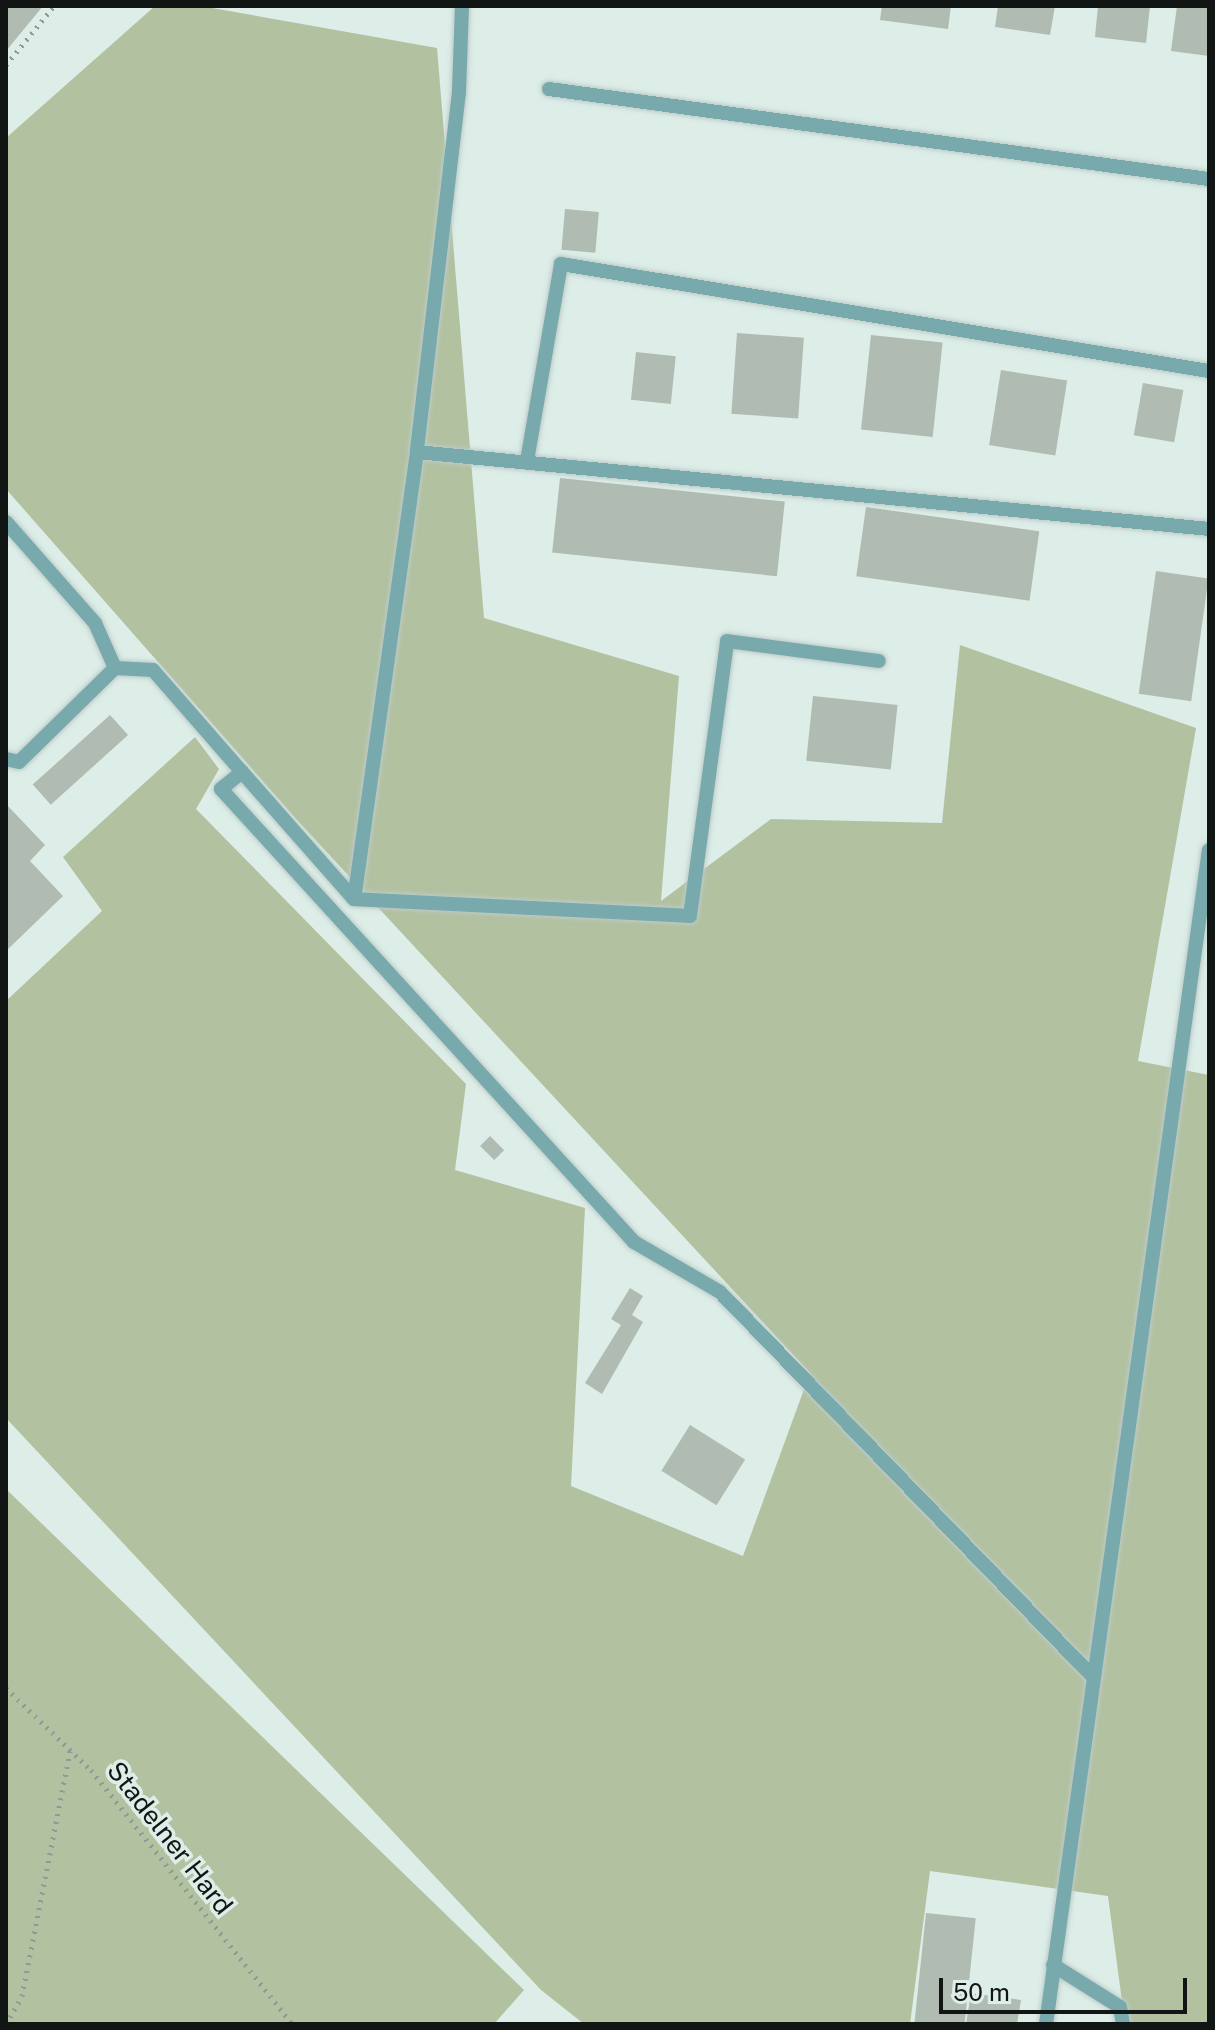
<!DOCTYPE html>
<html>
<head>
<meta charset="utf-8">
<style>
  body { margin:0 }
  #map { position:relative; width:1215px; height:2030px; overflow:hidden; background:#ddede8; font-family:"Public Sans",sans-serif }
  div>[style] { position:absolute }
  .green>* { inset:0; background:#b2c1a0 }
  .building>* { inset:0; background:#b0bbb2; transform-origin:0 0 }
  .path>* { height:5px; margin-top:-2.5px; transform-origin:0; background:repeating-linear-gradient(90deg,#8e9a96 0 2px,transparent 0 8px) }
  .roads { filter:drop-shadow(0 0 2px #bccbc6) drop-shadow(0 0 2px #bccbc6) }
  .service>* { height:14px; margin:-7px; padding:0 7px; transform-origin:7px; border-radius:7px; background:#78a9ac }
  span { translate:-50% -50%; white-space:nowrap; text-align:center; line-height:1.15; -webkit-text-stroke:7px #ddede8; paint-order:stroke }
  .street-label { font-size:26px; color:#111615 }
  .frame { position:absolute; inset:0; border:8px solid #111615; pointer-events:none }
  .scale { position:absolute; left:939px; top:1978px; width:248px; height:36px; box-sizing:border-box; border:4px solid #111615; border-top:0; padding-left:10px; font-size:24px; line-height:28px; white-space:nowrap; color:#111615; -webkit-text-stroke:6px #ddede8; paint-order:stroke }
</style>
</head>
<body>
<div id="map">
  <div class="green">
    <i style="clip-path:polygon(155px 6px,201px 6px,437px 48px,484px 618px,679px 676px,661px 901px,771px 819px,942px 823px,960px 645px,1196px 728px,1138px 1061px,1209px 1075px,1209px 2024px,1125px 2024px,1108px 1896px,930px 1871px,910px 2024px,584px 2024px,541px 1990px,6px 1418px,6px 1001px,102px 911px,63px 857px,195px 737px,219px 769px,196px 809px,466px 1084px,455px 1170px,585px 1208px,571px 1486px,743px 1556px,810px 1373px,296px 819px,6px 489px,6px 138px)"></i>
    <i style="clip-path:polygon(6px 1489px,524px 1990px,494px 2024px,6px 2024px)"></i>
  </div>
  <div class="building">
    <i style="clip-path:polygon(6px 6px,43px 6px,6px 51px)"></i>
    <i style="clip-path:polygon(882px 6px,951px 6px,948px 29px,880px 20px)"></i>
    <i style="clip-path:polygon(998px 6px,1055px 6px,1050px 35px,995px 27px)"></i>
    <i style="clip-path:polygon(1098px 6px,1150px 6px,1146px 43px,1095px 37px)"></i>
    <i style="clip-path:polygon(1177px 6px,1209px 6px,1209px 56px,1171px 51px)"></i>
    <i style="left:565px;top:209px;width:34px;height:41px;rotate:5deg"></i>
    <i style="left:737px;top:333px;width:67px;height:81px;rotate:4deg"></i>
    <i style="left:871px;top:335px;width:72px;height:95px;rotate:6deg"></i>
    <i style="left:636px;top:352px;width:40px;height:48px;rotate:6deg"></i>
    <i style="left:1001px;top:370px;width:67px;height:76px;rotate:9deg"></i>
    <i style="left:1143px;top:383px;width:41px;height:53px;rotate:10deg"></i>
    <i style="left:560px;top:478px;width:226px;height:75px;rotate:6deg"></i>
    <i style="left:866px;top:507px;width:175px;height:70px;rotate:8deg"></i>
    <i style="left:1156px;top:571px;width:53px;height:124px;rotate:8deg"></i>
    <i style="left:813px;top:696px;width:85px;height:65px;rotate:6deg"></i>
    <i style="left:110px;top:715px;width:27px;height:104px;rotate:48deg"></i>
    <i style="clip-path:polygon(6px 804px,45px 845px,30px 861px,63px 896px,6px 951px)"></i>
    <i style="left:490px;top:1136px;width:20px;height:14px;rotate:45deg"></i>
    <i style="clip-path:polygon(630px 1288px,643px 1296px,632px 1315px,643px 1322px,602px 1394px,585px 1383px,621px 1325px,611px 1319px)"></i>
    <i style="left:690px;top:1425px;width:65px;height:54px;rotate:32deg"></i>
    <i style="left:926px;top:1913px;width:50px;height:112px;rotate:6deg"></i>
    <i style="clip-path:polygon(971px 1993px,1021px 2000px,1017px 2024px,966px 2024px)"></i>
  </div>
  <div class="path">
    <i style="left:6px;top:65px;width:76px;rotate:-50.9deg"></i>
    <i style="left:6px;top:1688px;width:118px;rotate:44deg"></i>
    <i style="left:91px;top:1770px;width:324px;rotate:51.6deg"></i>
    <i style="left:6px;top:2024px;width:32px;rotate:-60deg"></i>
    <i style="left:22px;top:1996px;width:250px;rotate:-78.9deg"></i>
  </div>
  <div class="roads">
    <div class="service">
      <i style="left:462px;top:6px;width:86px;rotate:92deg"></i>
      <i style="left:459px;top:92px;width:362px;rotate:96.7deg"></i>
      <i style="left:417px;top:452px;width:451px;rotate:98deg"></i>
      <i style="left:354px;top:899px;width:336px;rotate:2.9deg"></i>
      <i style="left:690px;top:916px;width:277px;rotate:-82.3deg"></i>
      <i style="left:727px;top:641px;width:153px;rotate:7.5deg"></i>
      <i style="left:549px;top:89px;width:666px;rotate:7.77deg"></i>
      <i style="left:417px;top:452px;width:796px;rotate:5.55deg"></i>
      <i style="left:527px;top:461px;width:200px;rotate:-80.2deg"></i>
      <i style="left:561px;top:264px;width:657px;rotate:9.38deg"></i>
      <i style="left:6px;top:522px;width:135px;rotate:48.6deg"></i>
      <i style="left:95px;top:623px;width:49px;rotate:66deg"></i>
      <i style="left:115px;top:668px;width:134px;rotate:135.6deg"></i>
      <i style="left:19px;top:762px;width:13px;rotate:-167deg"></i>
      <i style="left:115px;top:668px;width:38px;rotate:3deg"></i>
      <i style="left:153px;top:670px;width:135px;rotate:48.9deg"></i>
      <i style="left:242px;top:772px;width:27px;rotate:141deg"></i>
      <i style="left:221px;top:789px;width:613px;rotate:47.64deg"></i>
      <i style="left:634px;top:1242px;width:99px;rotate:30.2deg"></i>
      <i style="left:720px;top:1292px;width:536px;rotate:45.91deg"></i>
      <i style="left:242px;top:772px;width:169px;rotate:48.6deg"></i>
      <i style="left:1053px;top:1965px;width:79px;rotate:32.1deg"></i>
      <i style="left:1120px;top:2007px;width:17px;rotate:80deg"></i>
      <i style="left:1046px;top:2024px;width:1185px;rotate:-82.1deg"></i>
    </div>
  </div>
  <div class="street-label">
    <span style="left:170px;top:1838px;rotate:52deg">Stadelner Hard</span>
  </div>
  <div class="frame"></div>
  <div class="scale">50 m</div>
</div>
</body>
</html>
